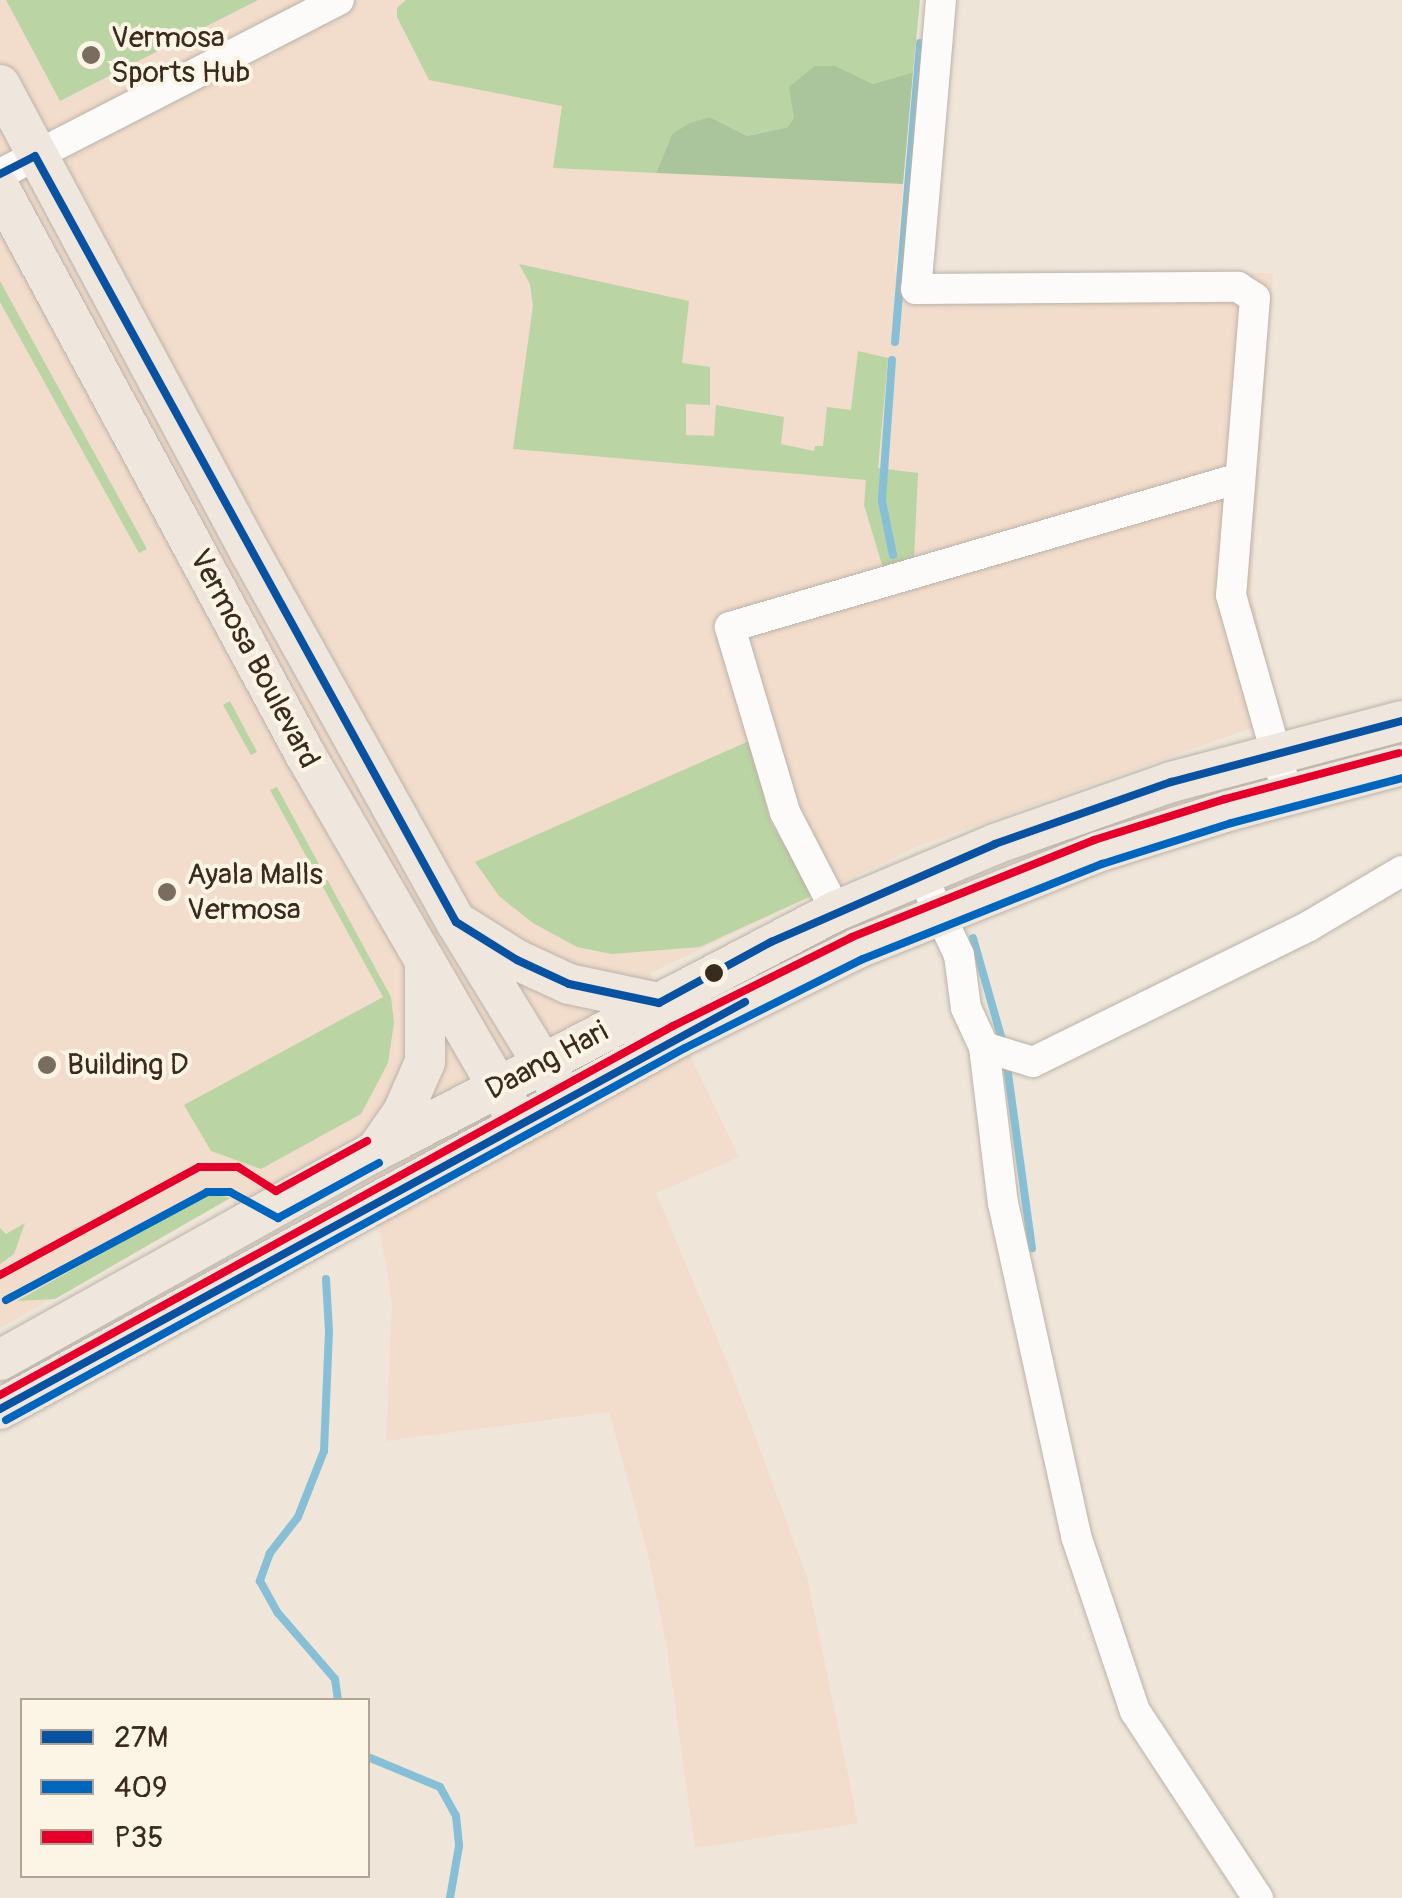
<!DOCTYPE html>
<html>
<head>
<meta charset="utf-8">
<style>
  body { margin:0 }
  #map { position:relative; width:1402px; height:1898px; overflow:hidden; background:#efe6d9; font-family:Pangolin,sans-serif }
  div>[style] { position:absolute }
  .built>* { inset:0; background:#f2dccb }
  .green>* { inset:0; background:#bad4a3 }
  .forest>* { inset:0; background:#aac59b }
  .stream>* { height:8px; margin:-4px; padding:0 4px; transform-origin:4px; border-radius:4px; background:#86bfd6 }
  .roads { filter:drop-shadow(0 0 2px #bab3a9) drop-shadow(0 0 2px #bab3a9) }
  .minor>* { height:30px; margin:-15px; padding:0 15px; transform-origin:15px; border-radius:15px; background:#fdfbf9 }
  .major>* { height:40px; margin:-20px; padding:0 20px; transform-origin:20px; border-radius:20px; background:#efe6de }
  .bus-1>* { height:8px; margin:-4px; padding:0 4px; transform-origin:4px; border-radius:4px; background:#0952a1 }
  .bus-2>* { height:8px; margin:-4px; padding:0 4px; transform-origin:4px; border-radius:4px; background:#0065bd }
  .bus-3>* { height:8px; margin:-4px; padding:0 4px; transform-origin:4px; border-radius:4px; background:#e4002b }
  .dots>* { width:28px; height:28px; translate:-50% -50%; box-sizing:border-box; border:5px solid #fcf5e5; border-radius:50% }
  span { translate:-50% -50%; white-space:nowrap; text-align:center; line-height:1.15; -webkit-text-stroke:8px #fcf5e5; paint-order:stroke }
  .poi-label { font-size:30px; color:#3b2a1e }
  .left { translate:0 -50%; text-align:left }
  .street-label { font-size:30px; color:#3b2a1e }
  .legend { position:absolute; left:20px; top:1698px; width:350px; height:180px; box-sizing:border-box; background:#fcf5e5; border:2px solid #afa495; margin:0; padding:12px 18px; list-style:none; font-size:30px; color:#3b2a1e }
  .legend li { display:flex; align-items:center; gap:20px; height:50px }
  .legend b { width:50px; border:2px solid #afa495 }
</style>
</head>
<body>
<div id="map">
  <div class="built">
    <i style="clip-path:polygon(0 0,510px 0,562px 106px,553px 168px,903px 184px,895px 274px,1273px 273px,1251px 591px,1279px 718px,921px 845px,650px 973px,739px 1157px,656px 1193px,733px 1376px,807px 1577px,858px 1823px,695px 1848px,667px 1648px,648px 1554px,609px 1412px,386px 1441px,392px 1304px,381px 1235px,345px 1148px,235px 1206px,230px 1199px,0 1328px)"></i>
  </div>
  <div class="green">
    <i style="clip-path:polygon(6px 0,258px 0,60px 101px)"></i>
    <i style="clip-path:polygon(406px 0,920px 0,913px 72px,873px 84px,836px 66px,788px 127px,747px 136px,710px 117px,672px 134px,656px 173px,553px 168px,562px 106px,429px 80px,397px 17px,397px 8px)"></i>
    <i style="clip-path:polygon(519px 264px,689px 301px,682px 363px,710px 367px,710px 405px,686px 404px,686px 435px,714px 436px,716px 405px,784px 417px,781px 444px,814px 451px,815px 446px,823px 446px,827px 407px,851px 410px,858px 351px,888px 358px,878px 468px,918px 473px,914px 559px,883px 568px,864px 505px,866px 480px,513px 449px,533px 306px,530px 284px)"></i>
    <i style="clip-path:polygon(0 281px,147px 549px,139px 553px,0 302px)"></i>
    <i style="clip-path:polygon(230px 701px,257px 752px,251px 755px,223px 705px)"></i>
    <i style="clip-path:polygon(749px 741px,771px 823px,808px 881px,811px 896px,700px 947px,612px 954px,577px 947px,533px 923px,499px 896px,475px 862px)"></i>
    <i style="clip-path:polygon(277px 787px,391px 997px,394px 1023px,388px 1063px,361px 1114px,261px 1169px,211px 1151px,184px 1105px,383px 997px,270px 790px)"></i>
    <i style="clip-path:polygon(217px 1195px,230px 1198px,55px 1299px,17px 1301px,203px 1196px)"></i>
    <i style="clip-path:polygon(25px 1223px,14px 1254px,0 1264px,0 1228px,6px 1234px)"></i>
  </div>
  <div class="forest">
    <i style="clip-path:polygon(815px 66px,836px 66px,873px 84px,913px 72px,903px 184px,656px 173px,672px 134px,690px 123px,710px 117px,747px 136px,788px 127px,794px 118px,789px 87px)"></i>
  </div>
  <div class="stream">
    <i style="left:895px;top:342px;width:300px;rotate:-85.2deg"></i>
    <i style="left:892px;top:360px;width:141px;rotate:94.1deg"></i>
    <i style="left:882px;top:501px;width:55px;rotate:78.5deg"></i>
    <i style="left:973px;top:938px;width:109px;rotate:74.1deg"></i>
    <i style="left:1007px;top:1066px;width:184px;rotate:82.2deg"></i>
    <i style="left:326px;top:1279px;width:52px;rotate:86.7deg"></i>
    <i style="left:329px;top:1331px;width:120px;rotate:92.4deg"></i>
    <i style="left:324px;top:1451px;width:71px;rotate:111.5deg"></i>
    <i style="left:298px;top:1517px;width:46px;rotate:127.9deg"></i>
    <i style="left:270px;top:1553px;width:30px;rotate:110deg"></i>
    <i style="left:260px;top:1581px;width:37px;rotate:61deg"></i>
    <i style="left:278px;top:1613px;width:87px;rotate:49.2deg"></i>
    <i style="left:335px;top:1679px;width:21px;rotate:82deg"></i>
    <i style="left:368px;top:1757px;width:78px;rotate:22.6deg"></i>
    <i style="left:440px;top:1787px;width:33px;rotate:61deg"></i>
    <i style="left:456px;top:1816px;width:30px;rotate:84deg"></i>
    <i style="left:459px;top:1846px;width:53px;rotate:99.8deg"></i>
  </div>
  <div class="roads">
    <div class="minor">
      <i style="left:941px;top:0;width:290px;rotate:94.9deg"></i>
      <i style="left:916px;top:289px;width:322px;rotate:-0.4deg"></i>
      <i style="left:1238px;top:287px;width:20px;rotate:33deg"></i>
      <i style="left:1255px;top:298px;width:298px;rotate:94.6deg"></i>
      <i style="left:1231px;top:595px;width:208px;rotate:74.1deg"></i>
      <i style="left:0;top:174px;width:381px;rotate:-27.2deg"></i>
      <i style="left:921px;top:874px;width:89px;rotate:64.9deg"></i>
      <i style="left:959px;top:955px;width:53px;rotate:82.5deg"></i>
      <i style="left:966px;top:1008px;width:43px;rotate:65.2deg"></i>
      <i style="left:984px;top:1047px;width:157px;rotate:83.1deg"></i>
      <i style="left:1003px;top:1203px;width:341px;rotate:77.6deg"></i>
      <i style="left:1076px;top:1536px;width:185px;rotate:71.4deg"></i>
      <i style="left:1135px;top:1711px;width:224px;rotate:56.7deg"></i>
      <i style="left:836px;top:911px;width:111px;rotate:-117.3deg"></i>
      <i style="left:785px;top:812px;width:193px;rotate:-106.6deg"></i>
      <i style="left:730px;top:627px;width:531px;rotate:-16.29deg"></i>
      <i style="left:984px;top:1047px;width:51px;rotate:17deg"></i>
      <i style="left:1033px;top:1062px;width:308px;rotate:-26.2deg"></i>
      <i style="left:1309px;top:926px;width:108px;rotate:-30.6deg"></i>
    </div>
    <div class="major">
      <i style="left:0;top:85px;width:532px;rotate:61.85deg"></i>
      <i style="left:251px;top:554px;width:421px;rotate:60.9deg"></i>
      <i style="left:456px;top:922px;width:193px;rotate:58.5deg"></i>
      <i style="left:0;top:189px;width:642px;rotate:61.64deg"></i>
      <i style="left:305px;top:754px;width:409px;rotate:59.9deg"></i>
      <i style="left:463px;top:926px;width:64px;rotate:32.2deg"></i>
      <i style="left:517px;top:960px;width:57px;rotate:24.8deg"></i>
      <i style="left:569px;top:984px;width:92px;rotate:11.9deg"></i>
      <i style="left:380px;top:1145px;width:40px;rotate:-55.1deg"></i>
      <i style="left:403px;top:1112px;width:55px;rotate:-66.3deg"></i>
      <i style="left:425px;top:1062px;width:96px;rotate:-90deg"></i>
      <i style="left:0;top:1360px;width:428px;rotate:-29.1deg"></i>
      <i style="left:374px;top:1152px;width:521px;rotate:-27.55deg"></i>
      <i style="left:836px;top:911px;width:173px;rotate:-22.8deg"></i>
      <i style="left:995px;top:844px;width:187px;rotate:-19.4deg"></i>
      <i style="left:1171px;top:782px;width:239px;rotate:-14.8deg"></i>
      <i style="left:0;top:1409px;width:774px;rotate:-28.72deg"></i>
      <i style="left:679px;top:1037px;width:200px;rotate:-26.4deg"></i>
      <i style="left:858px;top:948px;width:258px;rotate:-21.8deg"></i>
      <i style="left:1098px;top:852px;width:136px;rotate:-17.5deg"></i>
      <i style="left:1228px;top:811px;width:180px;rotate:-14.8deg"></i>
    </div>
  </div>
  <div class="bus-1">
    <i style="left:0;top:174px;width:39px;rotate:-27deg"></i>
    <i style="left:35px;top:156px;width:874px;rotate:61.21deg"></i>
    <i style="left:456px;top:922px;width:72px;rotate:31.9deg"></i>
    <i style="left:517px;top:960px;width:57px;rotate:24.8deg"></i>
    <i style="left:569px;top:984px;width:92px;rotate:11.9deg"></i>
    <i style="left:659px;top:1003px;width:128px;rotate:-28.6deg"></i>
    <i style="left:771px;top:942px;width:244px;rotate:-23.6deg"></i>
    <i style="left:995px;top:844px;width:187px;rotate:-19.4deg"></i>
    <i style="left:1171px;top:782px;width:239px;rotate:-14.8deg"></i>
    <i style="left:0;top:1409px;width:849px;rotate:-28.65deg"></i>
  </div>
  <div class="bus-2">
    <i style="left:6px;top:1300px;width:228px;rotate:-28.2deg"></i>
    <i style="left:207px;top:1192px;width:23px"></i>
    <i style="left:230px;top:1192px;width:55px;rotate:28.4deg"></i>
    <i style="left:278px;top:1218px;width:115px;rotate:-28.6deg"></i>
    <i style="left:6px;top:1420px;width:774px;rotate:-28.72deg"></i>
    <i style="left:685px;top:1048px;width:199px;rotate:-26.6deg"></i>
    <i style="left:863px;top:959px;width:257px;rotate:-21.7deg"></i>
    <i style="left:1102px;top:864px;width:135px;rotate:-17.6deg"></i>
    <i style="left:1231px;top:823px;width:177px;rotate:-14.7deg"></i>
  </div>
  <div class="bus-3">
    <i style="left:0;top:1275px;width:226px;rotate:-28.5deg"></i>
    <i style="left:199px;top:1167px;width:39px"></i>
    <i style="left:238px;top:1167px;width:45px;rotate:32.3deg"></i>
    <i style="left:276px;top:1191px;width:104px;rotate:-28.8deg"></i>
    <i style="left:0;top:1395px;width:768px;rotate:-28.74deg"></i>
    <i style="left:673px;top:1026px;width:200px;rotate:-26.4deg"></i>
    <i style="left:852px;top:937px;width:261px;rotate:-21.8deg"></i>
    <i style="left:1094px;top:840px;width:137px;rotate:-17.4deg"></i>
    <i style="left:1225px;top:799px;width:180px;rotate:-14.8deg"></i>
  </div>
  <div class="dots">
    <i style="left:91px;top:55px;background:#7a6c5f"></i>
    <i style="left:167px;top:892px;background:#7a6c5f"></i>
    <i style="left:714px;top:973px;background:#3b2a1e"></i>
    <i style="left:47px;top:1065px;background:#7a6c5f"></i>
  </div>
  <div class="poi-label">
    <span class="left" style="left:111px;top:55px">Vermosa<br>Sports Hub</span>
    <span class="left" style="left:187px;top:892px">Ayala Malls<br>Vermosa</span>
    <span class="left" style="left:67px;top:1065px">Building D</span>
  </div>
  <div class="street-label">
    <span style="left:254px;top:659px;rotate:62deg">Vermosa Boulevard</span>
    <span style="left:547px;top:1061px;rotate:-28deg">Daang Hari</span>
  </div>
  <ul class="legend">
  <li><b style="height:12px;background:#0952a1"></b>27M</li>
  <li><b style="height:12px;background:#0065bd"></b>409</li>
  <li><b style="height:12px;background:#e4002b"></b>P35</li>
  </ul>
</div>
</body>
</html>
